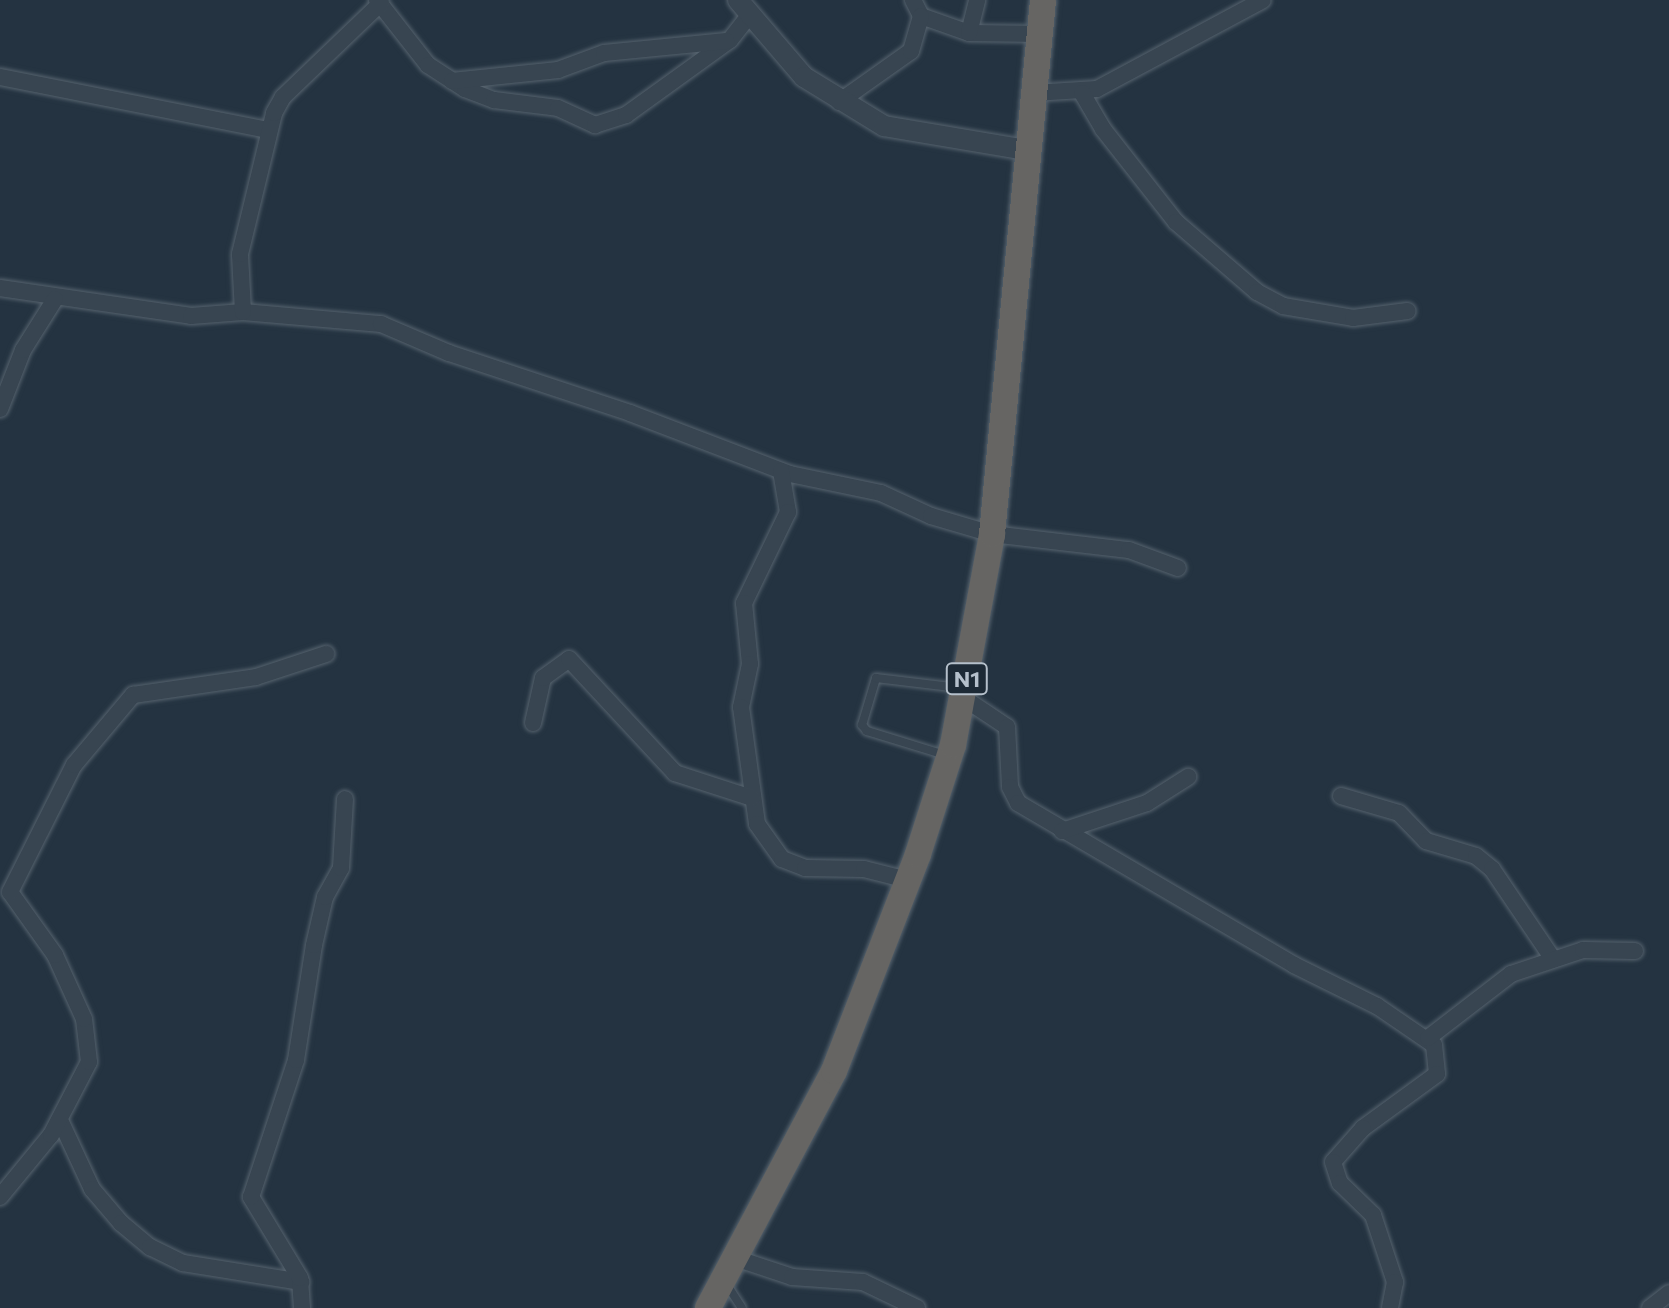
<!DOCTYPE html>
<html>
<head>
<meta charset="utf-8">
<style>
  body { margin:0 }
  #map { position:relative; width:1669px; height:1308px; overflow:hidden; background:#243341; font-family:Commissioner,sans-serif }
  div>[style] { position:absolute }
  .roads { filter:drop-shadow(0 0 2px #56636e) drop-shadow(0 0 2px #56636e) }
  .service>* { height:8px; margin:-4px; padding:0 4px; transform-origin:4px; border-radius:4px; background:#384551 }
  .minor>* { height:16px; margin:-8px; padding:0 8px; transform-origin:8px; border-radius:8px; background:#384551 }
  .tertiary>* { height:20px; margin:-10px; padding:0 10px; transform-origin:10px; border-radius:10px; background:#384551 }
  .trunk>* { height:26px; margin:-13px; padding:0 13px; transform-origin:13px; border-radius:13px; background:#666563 }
  span { translate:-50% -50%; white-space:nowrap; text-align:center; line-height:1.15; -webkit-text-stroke:8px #1d2a36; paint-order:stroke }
  .shield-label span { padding:2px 6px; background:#1d2a36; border:2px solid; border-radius:6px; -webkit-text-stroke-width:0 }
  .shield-label { font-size:22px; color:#b5c0cb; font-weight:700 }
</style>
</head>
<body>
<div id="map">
  <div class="roads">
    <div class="service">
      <i style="left:945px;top:755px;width:82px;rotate:-162.9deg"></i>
      <i style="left:867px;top:731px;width:8px;rotate:-130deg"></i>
      <i style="left:862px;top:725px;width:49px;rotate:-73.4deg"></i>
      <i style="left:876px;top:678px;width:84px;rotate:6.9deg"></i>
      <i style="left:727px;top:1285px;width:27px;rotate:57deg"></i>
    </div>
    <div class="minor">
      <i style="left:377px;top:0;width:83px;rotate:51.9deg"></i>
      <i style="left:428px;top:65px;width:44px;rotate:33deg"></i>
      <i style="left:465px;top:89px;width:31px;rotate:21deg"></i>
      <i style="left:494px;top:100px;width:64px;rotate:7.1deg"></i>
      <i style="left:558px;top:108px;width:41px;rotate:24.7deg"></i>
      <i style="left:595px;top:125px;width:33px;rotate:-18deg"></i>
      <i style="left:626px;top:115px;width:128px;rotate:-35.8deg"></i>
      <i style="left:730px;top:40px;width:34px;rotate:-52deg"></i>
      <i style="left:913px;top:0;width:18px;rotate:63deg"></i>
      <i style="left:921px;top:16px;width:51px;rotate:19.5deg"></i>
      <i style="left:969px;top:33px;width:72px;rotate:0.8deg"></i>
      <i style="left:969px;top:33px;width:34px;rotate:-76deg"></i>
      <i style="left:0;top:77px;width:272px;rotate:11.2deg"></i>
      <i style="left:452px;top:81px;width:107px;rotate:-5.9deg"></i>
      <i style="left:558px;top:70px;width:49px;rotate:-20.3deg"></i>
      <i style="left:604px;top:53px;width:123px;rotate:-5.6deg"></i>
      <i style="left:1034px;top:93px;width:63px;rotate:-3.6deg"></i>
      <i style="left:1097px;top:89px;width:188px;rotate:-28.2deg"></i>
      <i style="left:1082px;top:93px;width:42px;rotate:59.7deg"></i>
      <i style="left:1103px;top:129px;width:118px;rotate:51.9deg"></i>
      <i style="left:1176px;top:222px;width:107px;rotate:40.8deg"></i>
      <i style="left:1257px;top:292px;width:30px;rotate:28deg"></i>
      <i style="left:1283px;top:306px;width:71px;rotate:9.7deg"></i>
      <i style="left:1353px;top:318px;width:55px;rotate:-7.3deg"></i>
      <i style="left:839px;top:102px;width:88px;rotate:-35.3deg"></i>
      <i style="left:911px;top:51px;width:36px;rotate:-74deg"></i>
      <i style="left:0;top:288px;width:193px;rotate:8.3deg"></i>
      <i style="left:191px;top:316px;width:52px;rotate:-4.4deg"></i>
      <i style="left:243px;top:312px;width:139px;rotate:5deg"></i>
      <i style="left:381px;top:324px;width:74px;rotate:23.1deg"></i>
      <i style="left:449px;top:353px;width:191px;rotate:18.3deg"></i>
      <i style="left:630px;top:413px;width:171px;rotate:20.9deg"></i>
      <i style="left:790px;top:474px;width:93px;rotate:11.8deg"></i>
      <i style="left:881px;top:493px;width:55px;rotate:24.7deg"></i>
      <i style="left:931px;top:516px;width:64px;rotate:16.4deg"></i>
      <i style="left:992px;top:534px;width:138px;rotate:6.7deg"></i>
      <i style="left:1129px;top:550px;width:52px;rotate:20.2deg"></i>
      <i style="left:243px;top:312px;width:58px;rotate:-93deg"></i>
      <i style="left:240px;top:254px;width:145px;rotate:-76.4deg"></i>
      <i style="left:274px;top:113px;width:18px;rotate:-61deg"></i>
      <i style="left:283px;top:97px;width:136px;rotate:-43.8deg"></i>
      <i style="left:0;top:409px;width:63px;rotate:-68.7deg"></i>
      <i style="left:23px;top:350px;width:60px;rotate:-57.9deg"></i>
      <i style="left:781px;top:471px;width:42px;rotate:80.3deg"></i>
      <i style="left:788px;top:512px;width:101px;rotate:115.8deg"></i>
      <i style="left:744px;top:603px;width:61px;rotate:84.4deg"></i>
      <i style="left:750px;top:664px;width:44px;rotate:101.8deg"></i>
      <i style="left:741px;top:707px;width:118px;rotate:82.2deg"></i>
      <i style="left:757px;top:824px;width:43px;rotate:54.5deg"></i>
      <i style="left:782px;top:859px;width:25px;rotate:21deg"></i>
      <i style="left:805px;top:868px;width:59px;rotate:1deg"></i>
      <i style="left:864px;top:869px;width:44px;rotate:14.3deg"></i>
      <i style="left:962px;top:697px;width:54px;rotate:33.7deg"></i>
      <i style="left:1007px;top:727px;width:60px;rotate:87.1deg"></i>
      <i style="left:1010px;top:787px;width:18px;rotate:63deg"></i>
      <i style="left:1018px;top:803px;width:320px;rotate:30.4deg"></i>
      <i style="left:1294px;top:965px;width:93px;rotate:26.3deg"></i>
      <i style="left:1377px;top:1006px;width:69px;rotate:34.4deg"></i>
      <i style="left:1434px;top:1045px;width:29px;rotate:84deg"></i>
      <i style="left:1437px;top:1074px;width:92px;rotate:143.9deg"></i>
      <i style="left:1363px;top:1128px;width:45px;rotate:131.4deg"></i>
      <i style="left:1333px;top:1162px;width:22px;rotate:72deg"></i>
      <i style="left:1340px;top:1183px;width:46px;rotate:44.1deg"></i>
      <i style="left:1373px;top:1215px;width:71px;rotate:71.8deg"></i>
      <i style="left:1395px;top:1282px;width:26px;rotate:101deg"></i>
      <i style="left:533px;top:723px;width:46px;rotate:-77.5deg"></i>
      <i style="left:543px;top:678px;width:32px;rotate:-36deg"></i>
      <i style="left:569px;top:659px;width:156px;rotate:47.1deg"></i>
      <i style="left:675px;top:773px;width:81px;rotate:18deg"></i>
      <i style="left:1341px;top:796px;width:60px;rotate:16.3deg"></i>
      <i style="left:1399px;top:813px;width:39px;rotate:46deg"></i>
      <i style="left:1426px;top:841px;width:52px;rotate:16.7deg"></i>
      <i style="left:1476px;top:856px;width:21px;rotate:39deg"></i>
      <i style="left:1492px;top:869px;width:109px;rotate:55.9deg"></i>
      <i style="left:1062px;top:831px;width:89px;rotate:-18.2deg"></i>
      <i style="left:1147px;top:803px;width:49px;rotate:-32.4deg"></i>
      <i style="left:1428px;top:1038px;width:105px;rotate:-37.6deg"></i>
      <i style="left:1511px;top:974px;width:76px;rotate:-18.4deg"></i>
      <i style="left:1583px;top:950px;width:52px;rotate:1.1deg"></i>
      <i style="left:60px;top:1120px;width:76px;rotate:65.1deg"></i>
      <i style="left:92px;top:1189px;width:45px;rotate:49.5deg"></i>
      <i style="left:121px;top:1223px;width:38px;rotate:40deg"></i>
      <i style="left:150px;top:1247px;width:37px;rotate:26deg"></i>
      <i style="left:183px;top:1263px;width:120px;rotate:9.1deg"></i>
      <i style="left:0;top:1197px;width:80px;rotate:-50.6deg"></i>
      <i style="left:51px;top:1135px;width:82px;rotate:-62.5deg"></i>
      <i style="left:89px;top:1062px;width:43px;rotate:-96.6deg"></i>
      <i style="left:84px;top:1019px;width:70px;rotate:-114.4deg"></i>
      <i style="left:55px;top:955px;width:77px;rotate:-125.5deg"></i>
      <i style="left:10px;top:892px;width:142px;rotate:-63.3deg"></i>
      <i style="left:74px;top:765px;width:92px;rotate:-49.9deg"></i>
      <i style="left:133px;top:695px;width:124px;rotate:-8.3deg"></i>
      <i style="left:256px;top:677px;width:74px;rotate:-18.2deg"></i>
      <i style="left:735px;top:1258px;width:60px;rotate:18.4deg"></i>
      <i style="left:792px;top:1277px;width:71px;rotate:4deg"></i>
      <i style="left:863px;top:1282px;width:60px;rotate:25.7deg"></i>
      <i style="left:302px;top:1308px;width:30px;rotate:-94deg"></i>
      <i style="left:300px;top:1278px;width:95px;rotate:-121.2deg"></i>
      <i style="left:251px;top:1197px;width:144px;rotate:-71.8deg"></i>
      <i style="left:296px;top:1060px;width:116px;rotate:-81.1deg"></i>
      <i style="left:314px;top:945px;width:49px;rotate:-77.1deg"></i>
      <i style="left:325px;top:897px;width:33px;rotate:-61deg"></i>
      <i style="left:341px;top:868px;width:69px;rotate:-86.7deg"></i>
      <i style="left:1650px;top:1308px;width:24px;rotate:-38deg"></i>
    </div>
    <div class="tertiary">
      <i style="left:738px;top:0;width:101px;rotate:49.4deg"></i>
      <i style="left:804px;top:77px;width:94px;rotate:31.5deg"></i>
      <i style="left:884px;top:126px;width:144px;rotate:9.6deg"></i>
    </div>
    <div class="trunk">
      <i style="left:708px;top:1308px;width:268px;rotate:-62deg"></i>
      <i style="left:834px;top:1071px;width:233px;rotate:-68.8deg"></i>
      <i style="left:918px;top:854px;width:114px;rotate:-72.2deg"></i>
      <i style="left:953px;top:745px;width:215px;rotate:-79.5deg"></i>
      <i style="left:992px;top:534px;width:536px;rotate:-84.54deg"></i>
    </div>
  </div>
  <div class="shield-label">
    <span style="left:967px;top:679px">N1</span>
  </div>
</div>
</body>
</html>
